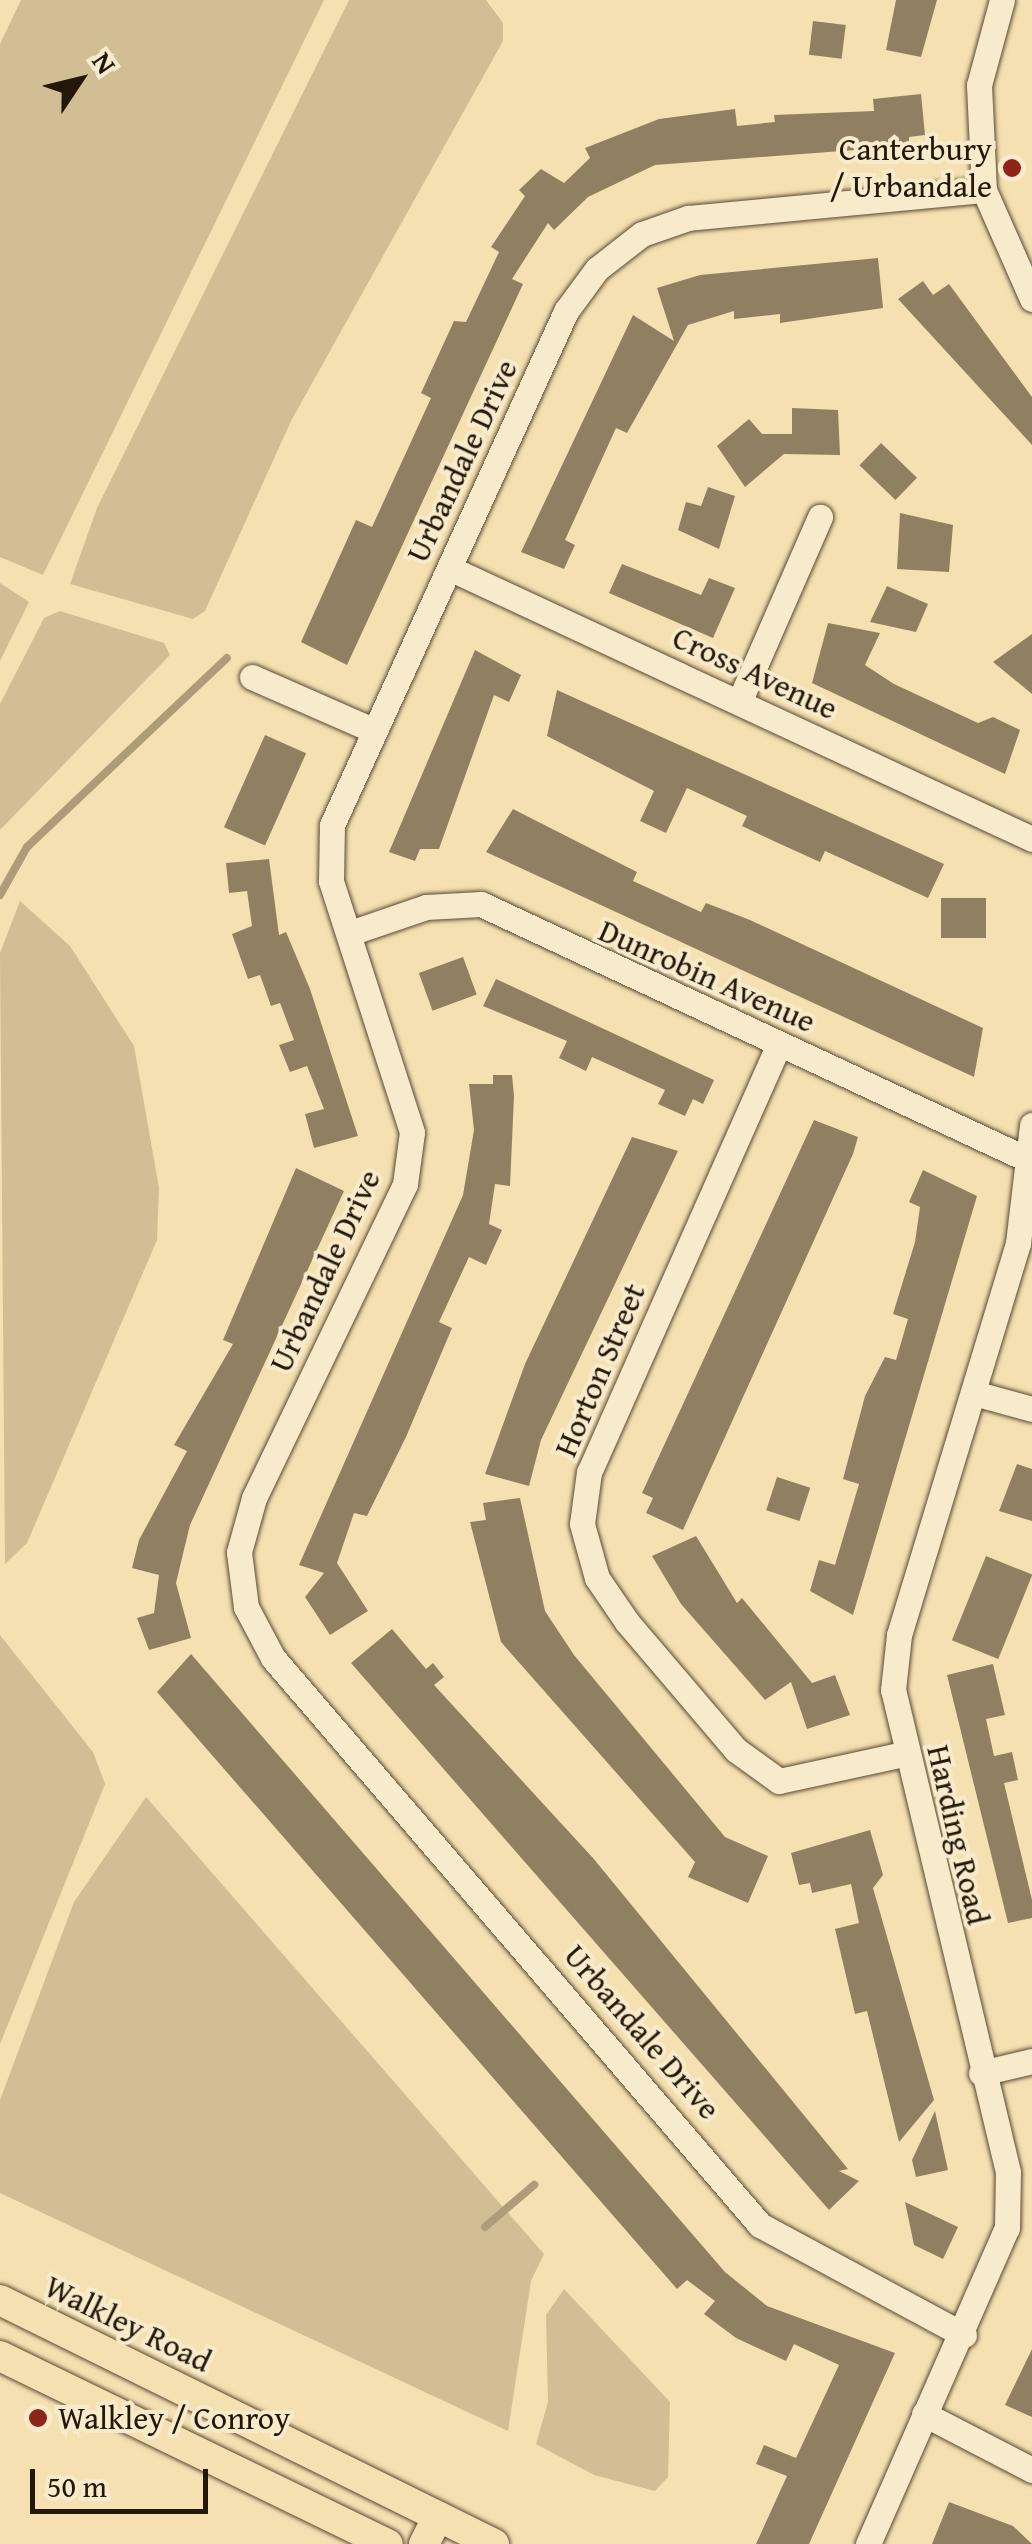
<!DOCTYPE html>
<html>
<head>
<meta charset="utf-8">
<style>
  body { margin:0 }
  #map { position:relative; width:1032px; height:2544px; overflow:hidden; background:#f5e0b1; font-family:"Gentium Book Plus",serif }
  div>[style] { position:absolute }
  .green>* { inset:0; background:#d1be95 }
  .stream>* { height:8px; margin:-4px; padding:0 4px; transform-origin:4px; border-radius:4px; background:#ae9c78 }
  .building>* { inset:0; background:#908061; transform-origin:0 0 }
  .roads { filter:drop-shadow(0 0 2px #584934) drop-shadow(0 0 2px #584934) }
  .minor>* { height:25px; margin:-12.5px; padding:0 12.5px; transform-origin:12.5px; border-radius:12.5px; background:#f8ebcc }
  .major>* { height:30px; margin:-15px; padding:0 15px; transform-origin:15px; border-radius:15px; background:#f5e0b1 }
  .dots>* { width:28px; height:28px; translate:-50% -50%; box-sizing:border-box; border:5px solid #f8ebcc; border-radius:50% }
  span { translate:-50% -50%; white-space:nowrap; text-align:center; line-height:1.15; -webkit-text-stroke:8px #f8ebcc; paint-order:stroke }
  .poi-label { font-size:32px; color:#23170a }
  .right { translate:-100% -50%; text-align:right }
  .left { translate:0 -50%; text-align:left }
  .street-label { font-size:32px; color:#23170a }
  .north { position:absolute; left:30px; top:30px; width:100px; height:100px; -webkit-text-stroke:8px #f8ebcc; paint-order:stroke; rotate:55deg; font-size:28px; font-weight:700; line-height:40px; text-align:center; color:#23170a }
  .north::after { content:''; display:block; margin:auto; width:35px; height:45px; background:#23170a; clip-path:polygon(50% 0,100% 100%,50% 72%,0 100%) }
  .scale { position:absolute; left:30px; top:2469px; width:178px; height:45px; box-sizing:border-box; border:5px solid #23170a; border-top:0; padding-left:12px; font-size:30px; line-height:35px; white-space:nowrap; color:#23170a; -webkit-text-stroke:8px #f8ebcc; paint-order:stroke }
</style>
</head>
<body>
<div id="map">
  <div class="green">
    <i style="clip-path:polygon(21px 0,324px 0,43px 575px,0 557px,0 44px)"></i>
    <i style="clip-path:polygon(349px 0,486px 0,503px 23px,503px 41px,291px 421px,205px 611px,193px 619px,70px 584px,97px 508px)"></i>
    <i style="clip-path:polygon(0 583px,29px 602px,0 661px)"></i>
    <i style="clip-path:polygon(60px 611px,164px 643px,170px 655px,0 830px,0 704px,44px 618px)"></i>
    <i style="clip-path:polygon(20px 901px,70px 946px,134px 1046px,159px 1188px,157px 1240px,27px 1543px,5px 1564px,0 953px)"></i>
    <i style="clip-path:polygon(0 1635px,93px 1752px,105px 1784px,0 2044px)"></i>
    <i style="clip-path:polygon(146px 1797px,544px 2254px,531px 2281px,508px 2431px,0 2193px,0 2100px,74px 1902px)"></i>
    <i style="clip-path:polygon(564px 2289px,670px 2402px,668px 2477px,655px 2491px,594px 2475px,536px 2444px,548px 2402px,546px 2315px)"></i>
  </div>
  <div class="stream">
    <i style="left:0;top:895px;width:55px;rotate:-60.6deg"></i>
    <i style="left:27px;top:847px;width:275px;rotate:-43.4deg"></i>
    <i style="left:485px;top:2227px;width:65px;rotate:-40.6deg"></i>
  </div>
  <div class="building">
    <i style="clip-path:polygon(896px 0,937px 0,921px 57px,886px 50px)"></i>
    <i style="left:813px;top:21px;width:33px;height:34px;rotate:7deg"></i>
    <i style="clip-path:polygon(921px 94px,925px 135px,909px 137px,909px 146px,655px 165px,588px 197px,554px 230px,548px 223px,512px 279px,523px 284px,347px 665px,301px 642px,356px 520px,372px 527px,431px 398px,421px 393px,454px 321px,466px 322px,499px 252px,491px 247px,525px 196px,519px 190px,541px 169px,564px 183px,590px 158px,585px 148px,659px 119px,735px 109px,737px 126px,775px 122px,774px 115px,874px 111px,873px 99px)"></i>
    <i style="clip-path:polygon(878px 258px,883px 308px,780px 323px,780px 314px,734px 319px,734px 311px,688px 325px,627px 433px,616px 428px,565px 540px,575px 545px,564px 569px,521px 552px,633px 315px,674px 341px,657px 288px,700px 275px)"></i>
    <i style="clip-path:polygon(923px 281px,933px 295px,949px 284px,1032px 397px,1032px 445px,898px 299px)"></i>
    <i style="clip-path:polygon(792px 408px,838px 410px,840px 455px,784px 454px,745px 487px,717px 446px,749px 419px,762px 434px,792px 434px)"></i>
    <i style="left:881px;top:443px;width:50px;height:31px;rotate:44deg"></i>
    <i style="clip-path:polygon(708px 487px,735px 496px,719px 549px,678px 530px,686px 502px,701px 506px)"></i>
    <i style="clip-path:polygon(900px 513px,953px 525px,949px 572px,897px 569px)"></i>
    <i style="clip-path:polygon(622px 564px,701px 595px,709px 578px,735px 588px,713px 638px,609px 593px)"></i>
    <i style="clip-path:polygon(887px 586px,928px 604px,916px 632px,870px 622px)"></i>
    <i style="clip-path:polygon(828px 623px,880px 633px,865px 665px,894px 684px,978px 723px,993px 717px,1020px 730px,1005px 774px,812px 683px)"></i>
    <i style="clip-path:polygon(1032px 634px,1032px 694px,993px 662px)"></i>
    <i style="clip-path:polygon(475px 650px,521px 675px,509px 702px,494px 695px,439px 849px,420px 849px,415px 861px,389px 852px)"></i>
    <i style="clip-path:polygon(557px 690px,944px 864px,928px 898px,825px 851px,820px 862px,778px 843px,742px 826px,747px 816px,687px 788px,666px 833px,640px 821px,654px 791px,547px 736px)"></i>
    <i style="left:265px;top:735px;width:45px;height:101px;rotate:24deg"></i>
    <i style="clip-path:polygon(513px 809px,637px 872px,633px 881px,701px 912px,706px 903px,750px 920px,983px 1028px,974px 1077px,486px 852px)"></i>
    <i style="clip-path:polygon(269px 859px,279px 935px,286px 932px,310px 989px,358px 1136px,314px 1148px,305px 1114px,324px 1109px,307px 1066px,290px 1072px,279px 1045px,294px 1040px,280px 1003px,271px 1006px,260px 975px,248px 979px,232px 934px,252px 926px,247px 891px,229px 893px,226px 863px)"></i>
    <i style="left:941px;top:898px;width:45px;height:40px"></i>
    <i style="left:463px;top:957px;width:40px;height:47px;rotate:70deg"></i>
    <i style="clip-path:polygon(496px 979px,714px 1080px,703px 1104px,693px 1099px,685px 1116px,658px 1104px,665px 1090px,592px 1057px,586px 1071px,559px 1058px,567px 1041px,483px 1006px)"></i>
    <i style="clip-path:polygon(493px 1075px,512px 1075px,514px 1096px,510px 1186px,495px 1184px,489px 1224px,502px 1230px,486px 1265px,469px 1257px,439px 1322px,452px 1328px,406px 1437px,367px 1516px,354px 1513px,337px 1563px,368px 1611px,330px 1635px,305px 1597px,324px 1573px,299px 1565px,463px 1195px,474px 1130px,469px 1084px,493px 1084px)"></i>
    <i style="clip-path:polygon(814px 1120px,858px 1137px,853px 1154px,683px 1530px,646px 1513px,653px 1498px,642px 1493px)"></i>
    <i style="clip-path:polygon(632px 1137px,678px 1151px,541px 1440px,529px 1486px,485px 1474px,525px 1364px)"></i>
    <i style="clip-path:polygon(296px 1168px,344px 1191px,190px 1525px,176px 1583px,191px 1638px,149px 1650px,137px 1618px,154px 1613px,159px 1575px,132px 1568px,139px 1540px,187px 1451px,174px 1445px,233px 1344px,223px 1340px)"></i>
    <i style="clip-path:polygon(923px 1170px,977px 1196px,853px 1615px,810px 1591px,819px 1560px,835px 1565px,859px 1484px,843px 1479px,865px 1396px,885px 1357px,896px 1360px,908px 1319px,893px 1314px,915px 1242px,920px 1207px,909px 1202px)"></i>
    <i style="clip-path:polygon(1017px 1464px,1032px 1469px,1032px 1521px,999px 1511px)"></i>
    <i style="left:777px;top:1477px;width:35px;height:35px;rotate:18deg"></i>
    <i style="clip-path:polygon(520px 1498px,545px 1611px,574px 1655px,725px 1837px,768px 1856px,748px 1903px,688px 1877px,695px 1862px,501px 1642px,470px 1522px,486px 1520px,483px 1503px)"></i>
    <i style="clip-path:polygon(696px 1536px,737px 1603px,742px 1598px,812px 1683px,835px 1675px,850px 1715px,807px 1729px,791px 1682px,765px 1700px,681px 1604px,652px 1556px)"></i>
    <i style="left:986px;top:1556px;width:50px;height:91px;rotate:22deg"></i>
    <i style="clip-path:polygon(392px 1629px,426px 1669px,433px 1663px,444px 1677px,434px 1685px,593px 1858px,848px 2169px,839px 2171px,859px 2181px,829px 2210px,351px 1663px)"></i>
    <i style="clip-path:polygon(191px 1654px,725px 2272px,767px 2306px,895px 2353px,809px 2544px,756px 2544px,787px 2476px,756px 2464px,764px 2445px,796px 2458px,839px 2365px,794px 2344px,786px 2361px,736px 2338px,704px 2314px,715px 2301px,687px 2280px,677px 2289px,157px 1692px)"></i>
    <i style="clip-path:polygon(993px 1664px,1005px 1715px,986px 1719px,994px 1756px,1012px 1752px,1018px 1780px,1004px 1783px,1032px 1900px,1032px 1918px,1008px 1923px,947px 1675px)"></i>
    <i style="clip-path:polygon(870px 1830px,883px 1875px,873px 1888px,934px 2100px,899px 2142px,867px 2011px,855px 2014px,835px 1929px,859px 1923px,851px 1884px,812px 1893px,810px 1883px,799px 1885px,791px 1853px)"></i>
    <i style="clip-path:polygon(935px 2111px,948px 2170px,916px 2177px,912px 2160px)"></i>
    <i style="clip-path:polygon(905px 2202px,958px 2227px,943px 2259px,914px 2245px)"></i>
    <i style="clip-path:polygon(1032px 2349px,1032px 2417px,1005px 2405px)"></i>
    <i style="clip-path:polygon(949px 2502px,1013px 2526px,1032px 2544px,932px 2544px)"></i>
  </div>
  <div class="roads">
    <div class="minor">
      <i style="left:1002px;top:0;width:88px;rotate:105.1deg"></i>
      <i style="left:979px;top:85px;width:105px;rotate:87.3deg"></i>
      <i style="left:984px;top:190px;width:119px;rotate:66.2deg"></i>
      <i style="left:449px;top:568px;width:643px;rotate:24.93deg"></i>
      <i style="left:252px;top:677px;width:134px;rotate:23.7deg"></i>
      <i style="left:740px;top:700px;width:200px;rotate:-66.4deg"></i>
      <i style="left:350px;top:933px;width:80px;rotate:-18.9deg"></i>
      <i style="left:426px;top:907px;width:55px;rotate:-3.1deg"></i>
      <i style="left:481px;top:904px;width:607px;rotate:25.05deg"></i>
      <i style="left:779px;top:1044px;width:468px;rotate:113.9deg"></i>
      <i style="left:589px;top:1472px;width:52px;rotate:97.7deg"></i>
      <i style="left:582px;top:1524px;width:56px;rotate:74.5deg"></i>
      <i style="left:597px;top:1578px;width:53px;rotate:55.7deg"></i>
      <i style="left:627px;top:1622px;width:168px;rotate:49.6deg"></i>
      <i style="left:736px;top:1750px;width:53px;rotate:35.8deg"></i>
      <i style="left:779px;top:1781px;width:128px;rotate:-12.2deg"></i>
      <i style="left:974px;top:1393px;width:60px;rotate:15.4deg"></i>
      <i style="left:981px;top:2073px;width:52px;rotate:-13.2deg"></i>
      <i style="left:964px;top:2335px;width:232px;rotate:-151.7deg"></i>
      <i style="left:760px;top:2225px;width:747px;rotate:-130.66deg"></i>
      <i style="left:273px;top:1658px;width:58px;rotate:-117.9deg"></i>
      <i style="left:246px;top:1607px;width:55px;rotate:-97.3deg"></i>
      <i style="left:239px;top:1552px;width:56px;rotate:-74.5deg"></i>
      <i style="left:254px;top:1498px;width:348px;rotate:-64.3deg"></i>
      <i style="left:405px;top:1184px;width:52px;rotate:-82.3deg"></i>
      <i style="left:412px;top:1132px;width:264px;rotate:-107.9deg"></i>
      <i style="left:331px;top:881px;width:56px;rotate:-89deg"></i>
      <i style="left:332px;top:825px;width:565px;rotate:-65.52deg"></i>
      <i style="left:566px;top:311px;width:52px;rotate:-53.6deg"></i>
      <i style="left:597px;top:269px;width:57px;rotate:-37.9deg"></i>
      <i style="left:642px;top:234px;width:49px;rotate:-19.2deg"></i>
      <i style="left:688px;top:218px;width:297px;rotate:-5.4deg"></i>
      <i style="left:924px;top:2414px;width:122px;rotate:27.4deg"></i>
      <i style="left:868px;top:2544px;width:345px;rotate:-66.3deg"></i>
      <i style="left:1007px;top:2228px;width:56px;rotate:-89deg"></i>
      <i style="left:1008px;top:2172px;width:496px;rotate:-103.4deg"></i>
      <i style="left:893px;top:1690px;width:55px;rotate:-83.8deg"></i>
      <i style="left:899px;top:1635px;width:410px;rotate:-73.1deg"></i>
      <i style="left:1018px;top:1243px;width:119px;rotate:-83.2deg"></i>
    </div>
    <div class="major">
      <i style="left:0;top:2300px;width:551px;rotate:26.29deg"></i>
      <i style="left:0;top:2356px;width:431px;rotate:25.9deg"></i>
      <i style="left:424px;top:2544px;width:31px;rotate:-63deg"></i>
    </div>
  </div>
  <div class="dots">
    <i style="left:1012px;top:168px;background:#8f2418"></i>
    <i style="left:38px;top:2418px;background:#8f2418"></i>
  </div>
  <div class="poi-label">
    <span class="right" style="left:992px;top:168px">Canterbury<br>/ Urbandale</span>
    <span class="left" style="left:58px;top:2418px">Walkley / Conroy</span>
  </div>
  <div class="street-label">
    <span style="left:462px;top:461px;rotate:-65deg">Urbandale Drive</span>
    <span style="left:755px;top:673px;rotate:25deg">Cross Avenue</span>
    <span style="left:707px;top:976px;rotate:24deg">Dunrobin Avenue</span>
    <span style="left:325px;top:1271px;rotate:-65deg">Urbandale Drive</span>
    <span style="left:600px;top:1370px;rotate:-67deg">Horton Street</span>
    <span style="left:958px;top:1835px;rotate:77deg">Harding Road</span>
    <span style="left:642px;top:2032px;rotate:49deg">Urbandale Drive</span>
    <span style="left:128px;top:2324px;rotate:26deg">Walkley Road</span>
  </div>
  <div class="north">N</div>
  <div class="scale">50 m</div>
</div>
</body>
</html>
